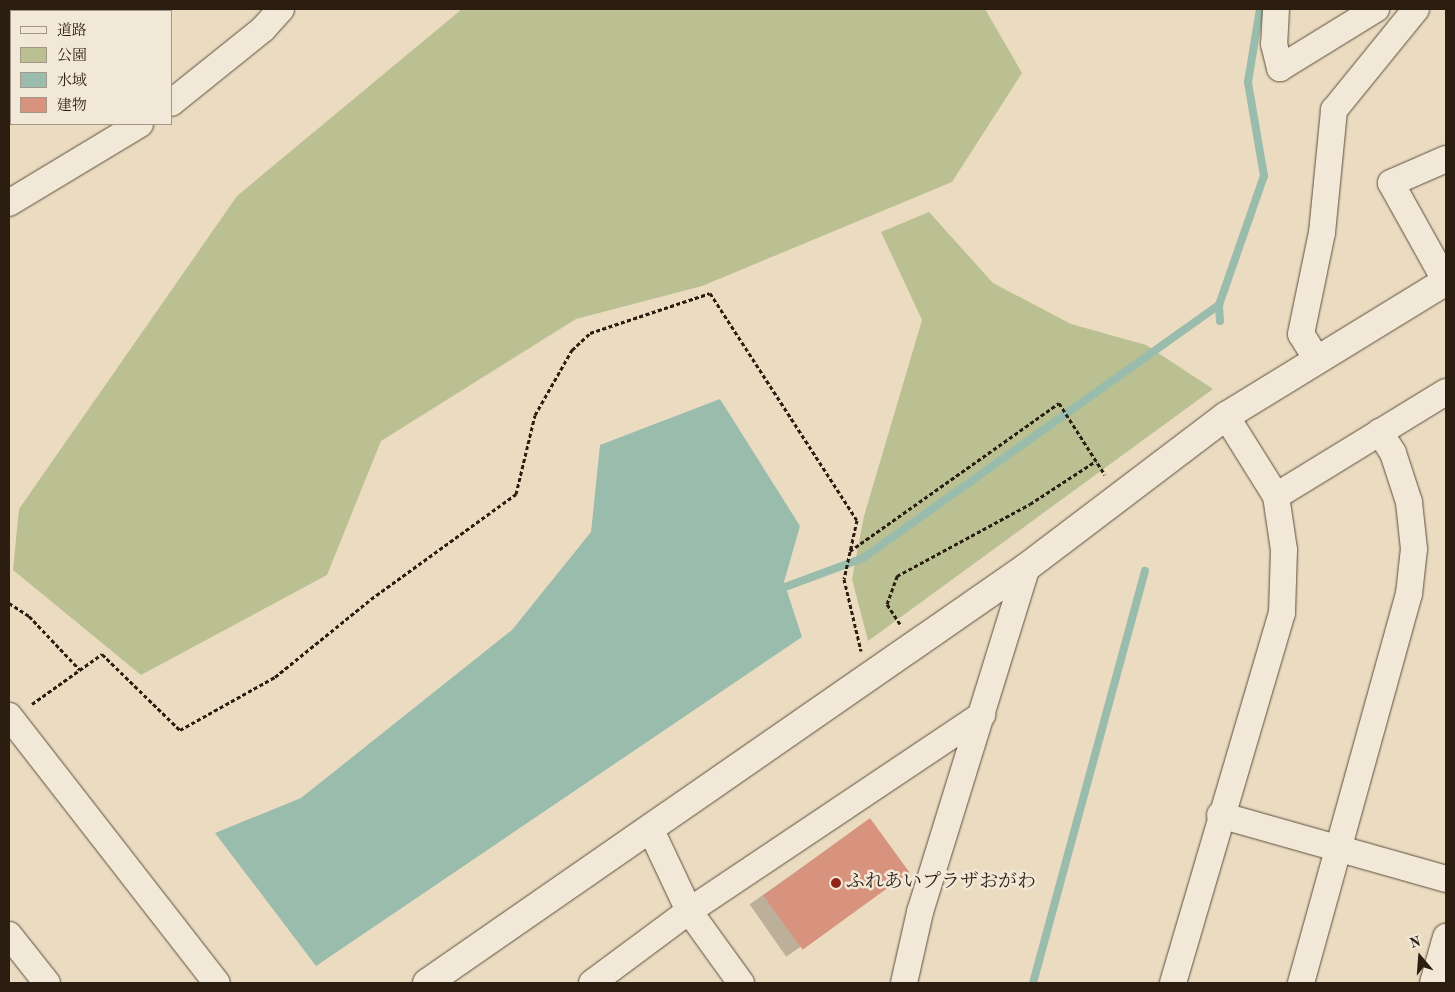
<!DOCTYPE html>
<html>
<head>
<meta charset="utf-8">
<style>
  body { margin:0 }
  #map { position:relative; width:1455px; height:992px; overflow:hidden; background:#ebdcc1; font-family:"Old Standard TT","Noto Serif JP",serif }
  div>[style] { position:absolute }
  .green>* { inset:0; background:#bac091 }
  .water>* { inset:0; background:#99bcad }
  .shadow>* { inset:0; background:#0003; transform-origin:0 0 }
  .stream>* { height:8px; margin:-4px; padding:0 4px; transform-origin:4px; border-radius:4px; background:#99bcad }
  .building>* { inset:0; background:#d7937e; transform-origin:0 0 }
  .path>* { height:3px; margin-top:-1.5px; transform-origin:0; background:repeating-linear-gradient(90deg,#2b1e11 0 4px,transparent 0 6.5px) }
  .roads { filter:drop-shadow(0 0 1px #5b4e3d) drop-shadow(0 0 1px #5b4e3d) }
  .street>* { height:26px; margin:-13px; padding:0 13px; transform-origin:13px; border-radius:13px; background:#f2e8d7 }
  .secondary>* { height:28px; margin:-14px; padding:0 14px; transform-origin:14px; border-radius:14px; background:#f2e8d7 }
  .dots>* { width:14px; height:14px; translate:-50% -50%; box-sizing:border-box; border:2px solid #f2e8d7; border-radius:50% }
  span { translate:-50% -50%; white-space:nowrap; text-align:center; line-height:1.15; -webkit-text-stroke:5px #f2e8d7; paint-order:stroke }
  .poi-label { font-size:19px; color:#2b1e11 }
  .left { translate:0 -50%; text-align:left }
  .frame { position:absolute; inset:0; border:10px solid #2b1e11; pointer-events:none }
  .legend { position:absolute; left:10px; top:10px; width:162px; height:115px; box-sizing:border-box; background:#f2e8d7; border:1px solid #a29788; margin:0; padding:6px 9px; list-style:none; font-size:15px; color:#2b1e11 }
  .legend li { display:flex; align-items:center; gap:10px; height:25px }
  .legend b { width:25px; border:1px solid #a29788 }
  .north { position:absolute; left:1395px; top:932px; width:50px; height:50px; -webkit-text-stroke:4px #f2e8d7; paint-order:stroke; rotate:342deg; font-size:14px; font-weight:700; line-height:20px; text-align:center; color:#2b1e11 }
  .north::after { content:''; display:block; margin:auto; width:18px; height:22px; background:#2b1e11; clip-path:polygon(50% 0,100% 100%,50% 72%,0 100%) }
</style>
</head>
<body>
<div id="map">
  <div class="green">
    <i style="clip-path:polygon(9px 9px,85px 9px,11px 11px,9px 72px)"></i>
    <i style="clip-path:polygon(462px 9px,985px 9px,1022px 73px,952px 182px,702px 286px,576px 319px,381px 441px,327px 575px,141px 675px,13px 570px,19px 509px,237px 196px)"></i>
    <i style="clip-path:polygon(929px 212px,993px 283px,1071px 324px,1146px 345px,1213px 389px,868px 641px,852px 579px,864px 516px,922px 320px,881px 232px)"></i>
  </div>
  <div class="water">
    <i style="clip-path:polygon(720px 399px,800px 526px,784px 582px,802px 637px,316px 966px,215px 833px,301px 798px,512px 630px,591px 532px,600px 445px)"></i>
  </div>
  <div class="shadow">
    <i style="left:870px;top:820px;width:64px;height:147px;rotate:55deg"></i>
  </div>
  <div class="stream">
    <i style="left:1220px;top:321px;width:16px;rotate:-94deg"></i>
    <i style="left:1219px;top:305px;width:137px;rotate:-70.8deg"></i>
    <i style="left:1264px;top:176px;width:95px;rotate:-99.7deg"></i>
    <i style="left:1248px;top:82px;width:74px;rotate:-80.7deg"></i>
    <i style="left:777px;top:590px;width:92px;rotate:-20.4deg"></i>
    <i style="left:863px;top:558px;width:437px;rotate:-35.4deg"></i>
    <i style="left:1033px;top:983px;width:427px;rotate:-74.8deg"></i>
  </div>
  <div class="building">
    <i style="left:870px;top:818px;width:67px;height:132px;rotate:54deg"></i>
  </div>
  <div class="path">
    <i style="left:850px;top:551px;width:256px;rotate:-35.3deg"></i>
    <i style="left:1059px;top:403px;width:85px;rotate:57.4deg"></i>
    <i style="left:9px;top:603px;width:24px;rotate:33deg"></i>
    <i style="left:29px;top:616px;width:74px;rotate:46.6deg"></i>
    <i style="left:900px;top:624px;width:24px;rotate:-123deg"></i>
    <i style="left:887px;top:604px;width:30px;rotate:-70deg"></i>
    <i style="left:897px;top:576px;width:151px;rotate:-28.4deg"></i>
    <i style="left:1030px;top:504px;width:79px;rotate:-33.1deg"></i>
    <i style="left:32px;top:704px;width:86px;rotate:-35.5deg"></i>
    <i style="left:102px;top:654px;width:109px;rotate:44.3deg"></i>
    <i style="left:180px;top:730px;width:109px;rotate:-29.2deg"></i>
    <i style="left:275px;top:677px;width:124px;rotate:-39.1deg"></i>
    <i style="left:371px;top:599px;width:179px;rotate:-35.9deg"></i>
    <i style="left:516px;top:494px;width:81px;rotate:-76.5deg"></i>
    <i style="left:535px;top:415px;width:75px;rotate:-60.4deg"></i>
    <i style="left:572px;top:350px;width:25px;rotate:-43deg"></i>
    <i style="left:590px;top:333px;width:126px;rotate:-18.4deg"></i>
    <i style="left:710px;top:293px;width:270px;rotate:57.1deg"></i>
    <i style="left:857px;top:520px;width:60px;rotate:102.4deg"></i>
    <i style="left:844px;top:579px;width:74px;rotate:76.7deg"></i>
  </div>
  <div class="roads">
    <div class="street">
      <i style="left:1276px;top:9px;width:35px;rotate:93deg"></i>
      <i style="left:1274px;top:44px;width:25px;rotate:76deg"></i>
      <i style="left:1280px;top:68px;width:113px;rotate:-31.6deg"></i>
      <i style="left:171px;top:103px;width:118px;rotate:-38.8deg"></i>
      <i style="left:263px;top:29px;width:27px;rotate:-48deg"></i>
      <i style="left:1446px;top:159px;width:60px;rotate:156.4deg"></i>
      <i style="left:1391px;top:183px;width:113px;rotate:60.9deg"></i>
      <i style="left:9px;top:203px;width:153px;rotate:-31.1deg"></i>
      <i style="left:1316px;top:358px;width:28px;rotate:-122deg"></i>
      <i style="left:1301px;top:334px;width:103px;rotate:-78.3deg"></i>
      <i style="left:1322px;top:233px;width:124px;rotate:-84.4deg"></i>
      <i style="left:1334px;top:110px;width:130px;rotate:-50.9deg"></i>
      <i style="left:1276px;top:496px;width:199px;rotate:-31.5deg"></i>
      <i style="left:9px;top:716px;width:338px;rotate:52.1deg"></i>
      <i style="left:1220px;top:815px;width:235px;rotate:15.8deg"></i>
      <i style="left:650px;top:828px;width:92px;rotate:64.8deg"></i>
      <i style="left:689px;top:911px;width:89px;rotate:54.2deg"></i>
      <i style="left:9px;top:935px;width:61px;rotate:51.6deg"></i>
      <i style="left:592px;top:983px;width:121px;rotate:-36.6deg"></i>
      <i style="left:689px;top:911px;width:353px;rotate:-33.8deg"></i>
      <i style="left:904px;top:983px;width:73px;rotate:-77.3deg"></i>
      <i style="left:920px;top:912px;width:361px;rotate:-72.8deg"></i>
      <i style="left:1173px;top:983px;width:386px;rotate:-73.6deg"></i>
      <i style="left:1282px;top:613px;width:63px;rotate:-88.2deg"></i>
      <i style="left:1284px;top:550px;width:55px;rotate:-98.4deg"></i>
      <i style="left:1276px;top:496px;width:94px;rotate:-122deg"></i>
      <i style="left:1301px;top:983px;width:404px;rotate:-74.5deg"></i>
      <i style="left:1409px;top:594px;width:45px;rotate:-83.7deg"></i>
      <i style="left:1414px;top:549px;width:47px;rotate:-96.1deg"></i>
      <i style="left:1409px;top:502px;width:52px;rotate:-108.1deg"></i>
      <i style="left:1393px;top:453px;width:25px;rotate:-122deg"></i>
      <i style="left:1433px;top:983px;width:48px;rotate:-74.2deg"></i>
    </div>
    <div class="secondary">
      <i style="left:427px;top:983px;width:730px;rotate:-34.73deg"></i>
      <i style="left:1027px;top:567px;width:250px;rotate:-37.2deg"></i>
      <i style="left:1226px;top:416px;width:258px;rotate:-31.5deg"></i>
    </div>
  </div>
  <div class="dots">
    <i style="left:836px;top:883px;background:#8f2418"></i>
  </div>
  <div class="poi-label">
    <span class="left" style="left:846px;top:883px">ふれあいプラザおがわ</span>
  </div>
  <div class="frame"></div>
  <ul class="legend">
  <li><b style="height:6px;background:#f2e8d7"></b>道路</li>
  <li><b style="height:14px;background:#bac091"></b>公園</li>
  <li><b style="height:14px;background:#99bcad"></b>水域</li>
  <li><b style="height:14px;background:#d7937e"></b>建物</li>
  </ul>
  <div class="north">N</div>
</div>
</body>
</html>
